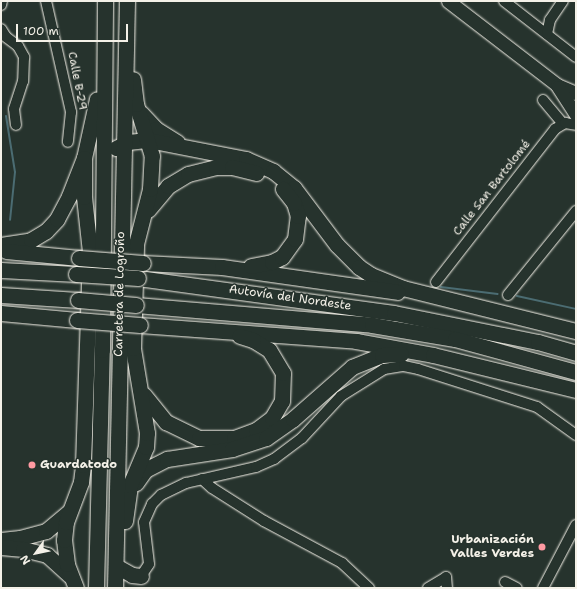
<!DOCTYPE html>
<html>
<head>
<meta charset="utf-8">
<style>
  body { margin:0 }
  #map { position:relative; width:577px; height:589px; overflow:hidden; background:#26332d; font-family:"Shantell Sans",sans-serif }
  div>[style] { position:absolute }
  .stream>* { height:2px; margin:-1px; padding:0 1px; transform-origin:1px; border-radius:1px; background:#4b6c72 }
  .roads { filter:drop-shadow(0 0 1px #f4f1e8) drop-shadow(0 0 1px #f4f1e8) }
  .minor>* { height:10px; margin:-5px; padding:0 5px; transform-origin:5px; border-radius:5px; background:#26332d }
  .major>* { height:13px; margin:-6.5px; padding:0 6.5px; transform-origin:6.5px; border-radius:6.5px; background:#26332d }
  .highway>* { height:15px; margin:-7.5px; padding:0 7.5px; transform-origin:7.5px; border-radius:7.5px; background:#26332d }
  .bridges { filter:drop-shadow(0 0 1px #f4f1e8) drop-shadow(0 0 1px #f4f1e8) }
  .highway-bridge>* { height:15px; margin:-7.5px; padding:0 7.5px; transform-origin:7.5px; border-radius:7.5px; background:#26332d }
  .dots>* { width:11px; height:11px; translate:-50% -50%; box-sizing:border-box; border:2px solid #26332d; border-radius:50% }
  span { translate:-50% -50%; white-space:nowrap; text-align:center; line-height:1.15; -webkit-text-stroke:3px #26332d; paint-order:stroke }
  .street-label { font-size:12px; color:#f4f1e8 }
  .poi-label { font-size:12px; color:#f4f1e8; font-weight:700 }
  .left { translate:0 -50%; text-align:left }
  .right { translate:-100% -50%; text-align:right }
  .frame { position:absolute; inset:0; border:2px solid #f4f1e8; pointer-events:none }
  .north { position:absolute; left:16px; top:533px; width:40px; height:40px; -webkit-text-stroke:3px #26332d; paint-order:stroke; rotate:237deg; font-size:11px; font-weight:700; line-height:16px; text-align:center; color:#f4f1e8 }
  .north::after { content:''; display:block; margin:auto; width:14px; height:18px; background:#f4f1e8; clip-path:polygon(50% 0,100% 100%,50% 72%,0 100%) }
  .scale { position:absolute; left:16px; top:24px; width:112px; height:18px; box-sizing:border-box; border:2px solid #f4f1e8; border-top:0; padding-left:5px; font-size:12px; line-height:14px; white-space:nowrap; color:#f4f1e8; -webkit-text-stroke:3px #26332d; paint-order:stroke }
</style>
</head>
<body>
<div id="map">
  <div class="stream">
    <i style="left:6px;top:116px;width:57px;rotate:80.9deg"></i>
    <i style="left:15px;top:172px;width:48px;rotate:95.9deg"></i>
    <i style="left:441px;top:287px;width:57px;rotate:7deg"></i>
    <i style="left:517px;top:296px;width:60px;rotate:12.4deg"></i>
  </div>
  <div class="roads">
    <div class="minor">
      <i style="left:46px;top:1px;width:114px;rotate:77.3deg"></i>
      <i style="left:71px;top:112px;width:30px;rotate:96deg"></i>
      <i style="left:504px;top:1px;width:91px;rotate:37.9deg"></i>
      <i style="left:1px;top:5px;width:4px;rotate:-76deg"></i>
      <i style="left:1px;top:29px;width:9px;rotate:58deg"></i>
      <i style="left:6px;top:37px;width:15px;rotate:37deg"></i>
      <i style="left:18px;top:46px;width:13px;rotate:61deg"></i>
      <i style="left:24px;top:57px;width:24px;rotate:92deg"></i>
      <i style="left:23px;top:81px;width:29px;rotate:108deg"></i>
      <i style="left:14px;top:109px;width:16px;rotate:83deg"></i>
      <i style="left:547px;top:34px;width:14px;rotate:-78deg"></i>
      <i style="left:550px;top:20px;width:23px;rotate:-56deg"></i>
      <i style="left:543px;top:100px;width:31px;rotate:50deg"></i>
      <i style="left:436px;top:282px;width:194px;rotate:-52.1deg"></i>
      <i style="left:555px;top:129px;width:12px;rotate:-31deg"></i>
      <i style="left:565px;top:123px;width:11px;rotate:10deg"></i>
      <i style="left:508px;top:295px;width:108px;rotate:-51deg"></i>
      <i style="left:202px;top:479px;width:13px;rotate:42deg"></i>
      <i style="left:212px;top:488px;width:62px;rotate:32.4deg"></i>
      <i style="left:264px;top:521px;width:89px;rotate:28.3deg"></i>
      <i style="left:342px;top:563px;width:37px;rotate:43deg"></i>
      <i style="left:141px;top:576px;width:14px;rotate:-56deg"></i>
      <i style="left:149px;top:564px;width:42px;rotate:-96.8deg"></i>
      <i style="left:144px;top:522px;width:20px;rotate:-66deg"></i>
      <i style="left:152px;top:504px;width:13px;rotate:-45deg"></i>
      <i style="left:161px;top:495px;width:28px;rotate:-26deg"></i>
      <i style="left:186px;top:483px;width:72px;rotate:-12.9deg"></i>
      <i style="left:256px;top:467px;width:20px;rotate:-24deg"></i>
      <i style="left:274px;top:459px;width:35px;rotate:-37deg"></i>
      <i style="left:302px;top:438px;width:57px;rotate:-47.1deg"></i>
      <i style="left:341px;top:396px;width:51px;rotate:-32.1deg"></i>
      <i style="left:384px;top:369px;width:20px;rotate:-9deg"></i>
      <i style="left:404px;top:366px;width:14px;rotate:12deg"></i>
      <i style="left:418px;top:369px;width:125px;rotate:17.7deg"></i>
      <i style="left:537px;top:407px;width:48px;rotate:35.7deg"></i>
      <i style="left:505px;top:582px;width:13px;rotate:27deg"></i>
      <i style="left:428px;top:588px;width:21px;rotate:-31deg"></i>
      <i style="left:446px;top:577px;width:11px;rotate:85deg"></i>
      <i style="left:543px;top:588px;width:71px;rotate:-62.4deg"></i>
    </div>
    <div class="major">
      <i style="left:448px;top:1px;width:138px;rotate:37.6deg"></i>
      <i style="left:557px;top:85px;width:21px;rotate:23deg"></i>
      <i style="left:558px;top:87px;width:33px;rotate:57deg"></i>
    </div>
    <div class="highway">
      <i style="left:141px;top:113px;width:22px;rotate:47deg"></i>
      <i style="left:156px;top:129px;width:25px;rotate:32deg"></i>
      <i style="left:116px;top:148px;width:13px;rotate:-27deg"></i>
      <i style="left:128px;top:142px;width:20px;rotate:-6deg"></i>
      <i style="left:148px;top:140px;width:100px;rotate:11deg"></i>
      <i style="left:246px;top:159px;width:30px;rotate:24deg"></i>
      <i style="left:273px;top:171px;width:27px;rotate:39deg"></i>
      <i style="left:294px;top:188px;width:71px;rotate:53deg"></i>
      <i style="left:337px;top:245px;width:31px;rotate:45deg"></i>
      <i style="left:359px;top:267px;width:14px;rotate:34deg"></i>
      <i style="left:371px;top:275px;width:35px;rotate:22deg"></i>
      <i style="left:403px;top:288px;width:178px;rotate:14deg"></i>
      <i style="left:148px;top:210px;width:31px;rotate:-50deg"></i>
      <i style="left:168px;top:186px;width:23px;rotate:-31deg"></i>
      <i style="left:188px;top:174px;width:29px;rotate:-14deg"></i>
      <i style="left:216px;top:167px;width:16px"></i>
      <i style="left:232px;top:167px;width:25px;rotate:14deg"></i>
      <i style="left:1px;top:245px;width:30px;rotate:-9deg"></i>
      <i style="left:31px;top:240px;width:17px;rotate:-31deg"></i>
      <i style="left:46px;top:231px;width:16px;rotate:-47deg"></i>
      <i style="left:57px;top:219px;width:26px;rotate:-62deg"></i>
      <i style="left:69px;top:196px;width:41px;rotate:-68.5deg"></i>
      <i style="left:84px;top:158px;width:60px;rotate:-77.6deg"></i>
      <i style="left:6px;top:251px;width:73px;rotate:5.5deg"></i>
      <i style="left:143px;top:263px;width:79px;rotate:2.9deg"></i>
      <i style="left:222px;top:267px;width:177px;rotate:8.1deg"></i>
      <i style="left:251px;top:266px;width:21px;rotate:-11deg"></i>
      <i style="left:272px;top:262px;width:11px;rotate:-27deg"></i>
      <i style="left:282px;top:257px;width:22px;rotate:-54deg"></i>
      <i style="left:295px;top:239px;width:23px;rotate:-83deg"></i>
      <i style="left:298px;top:216px;width:14px;rotate:-107deg"></i>
      <i style="left:294px;top:203px;width:18px;rotate:-128deg"></i>
      <i style="left:1px;top:270px;width:75px;rotate:3.1deg"></i>
      <i style="left:138px;top:278px;width:258px;rotate:7.8deg"></i>
      <i style="left:394px;top:313px;width:147px;rotate:11.4deg"></i>
      <i style="left:538px;top:342px;width:40px;rotate:16deg"></i>
      <i style="left:1px;top:295px;width:77px;rotate:3.7deg"></i>
      <i style="left:136px;top:305px;width:237px;rotate:4.8deg"></i>
      <i style="left:372px;top:325px;width:84px;rotate:9.6deg"></i>
      <i style="left:455px;top:339px;width:125px;rotate:15.3deg"></i>
      <i style="left:1px;top:313px;width:76px;rotate:5.3deg"></i>
      <i style="left:140px;top:325px;width:217px;rotate:4.2deg"></i>
      <i style="left:356px;top:341px;width:78px;rotate:10.3deg"></i>
      <i style="left:433px;top:355px;width:147px;rotate:13.8deg"></i>
      <i style="left:144px;top:395px;width:35px;rotate:51deg"></i>
      <i style="left:166px;top:422px;width:37px;rotate:26deg"></i>
      <i style="left:199px;top:438px;width:35px"></i>
      <i style="left:234px;top:438px;width:23px;rotate:-20deg"></i>
      <i style="left:256px;top:430px;width:20px;rotate:-37deg"></i>
      <i style="left:272px;top:418px;width:20px;rotate:-60deg"></i>
      <i style="left:282px;top:401px;width:28px;rotate:-88deg"></i>
      <i style="left:283px;top:373px;width:27px;rotate:-121deg"></i>
      <i style="left:269px;top:350px;width:19px;rotate:-148deg"></i>
      <i style="left:253px;top:340px;width:14px;rotate:-163deg"></i>
      <i style="left:136px;top:483px;width:16px;rotate:-55deg"></i>
      <i style="left:145px;top:470px;width:25px;rotate:-27deg"></i>
      <i style="left:167px;top:459px;width:66px;rotate:-8.7deg"></i>
      <i style="left:232px;top:449px;width:36px;rotate:-18deg"></i>
      <i style="left:266px;top:438px;width:33px;rotate:-35deg"></i>
      <i style="left:293px;top:419px;width:79px;rotate:-41.4deg"></i>
      <i style="left:352px;top:367px;width:32px;rotate:-22deg"></i>
      <i style="left:382px;top:355px;width:19px;rotate:-3deg"></i>
      <i style="left:125px;top:521px;width:36px;rotate:-82deg"></i>
      <i style="left:130px;top:485px;width:41px;rotate:-67.2deg"></i>
      <i style="left:146px;top:447px;width:14px;rotate:-86deg"></i>
      <i style="left:147px;top:433px;width:86px;rotate:-99.4deg"></i>
      <i style="left:133px;top:348px;width:104px;rotate:-88.3deg"></i>
      <i style="left:136px;top:244px;width:57px;rotate:-75.7deg"></i>
      <i style="left:150px;top:189px;width:33px;rotate:-87deg"></i>
      <i style="left:152px;top:156px;width:54px;rotate:-107.1deg"></i>
      <i style="left:136px;top:104px;width:25px;rotate:-97deg"></i>
      <i style="left:1px;top:540px;width:19px;rotate:-6deg"></i>
      <i style="left:20px;top:538px;width:27px;rotate:-15deg"></i>
      <i style="left:46px;top:531px;width:30px;rotate:-40deg"></i>
      <i style="left:1px;top:547px;width:22px;rotate:5deg"></i>
      <i style="left:23px;top:549px;width:25px;rotate:14deg"></i>
      <i style="left:47px;top:555px;width:30px;rotate:42deg"></i>
      <i style="left:116px;top:566px;width:18px;rotate:29deg"></i>
      <i style="left:132px;top:575px;width:9px;rotate:6deg"></i>
      <i style="left:76px;top:588px;width:26px;rotate:-111deg"></i>
      <i style="left:67px;top:564px;width:24px;rotate:-97deg"></i>
      <i style="left:64px;top:540px;width:18px;rotate:-84deg"></i>
      <i style="left:66px;top:522px;width:43px;rotate:-69.4deg"></i>
      <i style="left:81px;top:482px;width:17px;rotate:-83deg"></i>
      <i style="left:83px;top:465px;width:213px;rotate:-88.1deg"></i>
      <i style="left:90px;top:252px;width:55px;rotate:-96.2deg"></i>
      <i style="left:84px;top:197px;width:39px;rotate:-90deg"></i>
      <i style="left:96px;top:588px;width:238px;rotate:-88.6deg"></i>
      <i style="left:102px;top:350px;width:349px;rotate:-89.5deg"></i>
      <i style="left:115px;top:588px;width:587px;rotate:-88.83deg"></i>
    </div>
  </div>
  <div class="bridges">
    <div class="highway-bridge">
      <i style="left:79px;top:258px;width:64px;rotate:4.5deg"></i>
      <i style="left:76px;top:274px;width:62px;rotate:3.7deg"></i>
      <i style="left:78px;top:300px;width:58px;rotate:4.9deg"></i>
      <i style="left:77px;top:320px;width:63px;rotate:4.5deg"></i>
    </div>
  </div>
  <div class="dots">
    <i style="left:32px;top:465px;background:#ff9aa2"></i>
    <i style="left:542px;top:547px;background:#ff9aa2"></i>
  </div>
  <div class="street-label">
    <span style="left:77px;top:81px;rotate:79deg">Calle B-29</span>
    <span style="left:492px;top:188px;rotate:-52deg">Calle San Bartolomé</span>
    <span style="left:120px;top:294px;rotate:-89deg">Carretera de Logroño</span>
    <span style="left:290px;top:298px;rotate:8deg">Autovía del Nordeste</span>
  </div>
  <div class="poi-label">
    <span class="left" style="left:40px;top:465px">Guardatodo</span>
    <span class="right" style="left:534px;top:547px">Urbanización<br>Valles Verdes</span>
  </div>
  <div class="frame"></div>
  <div class="north">N</div>
  <div class="scale">100 m</div>
</div>
</body>
</html>
